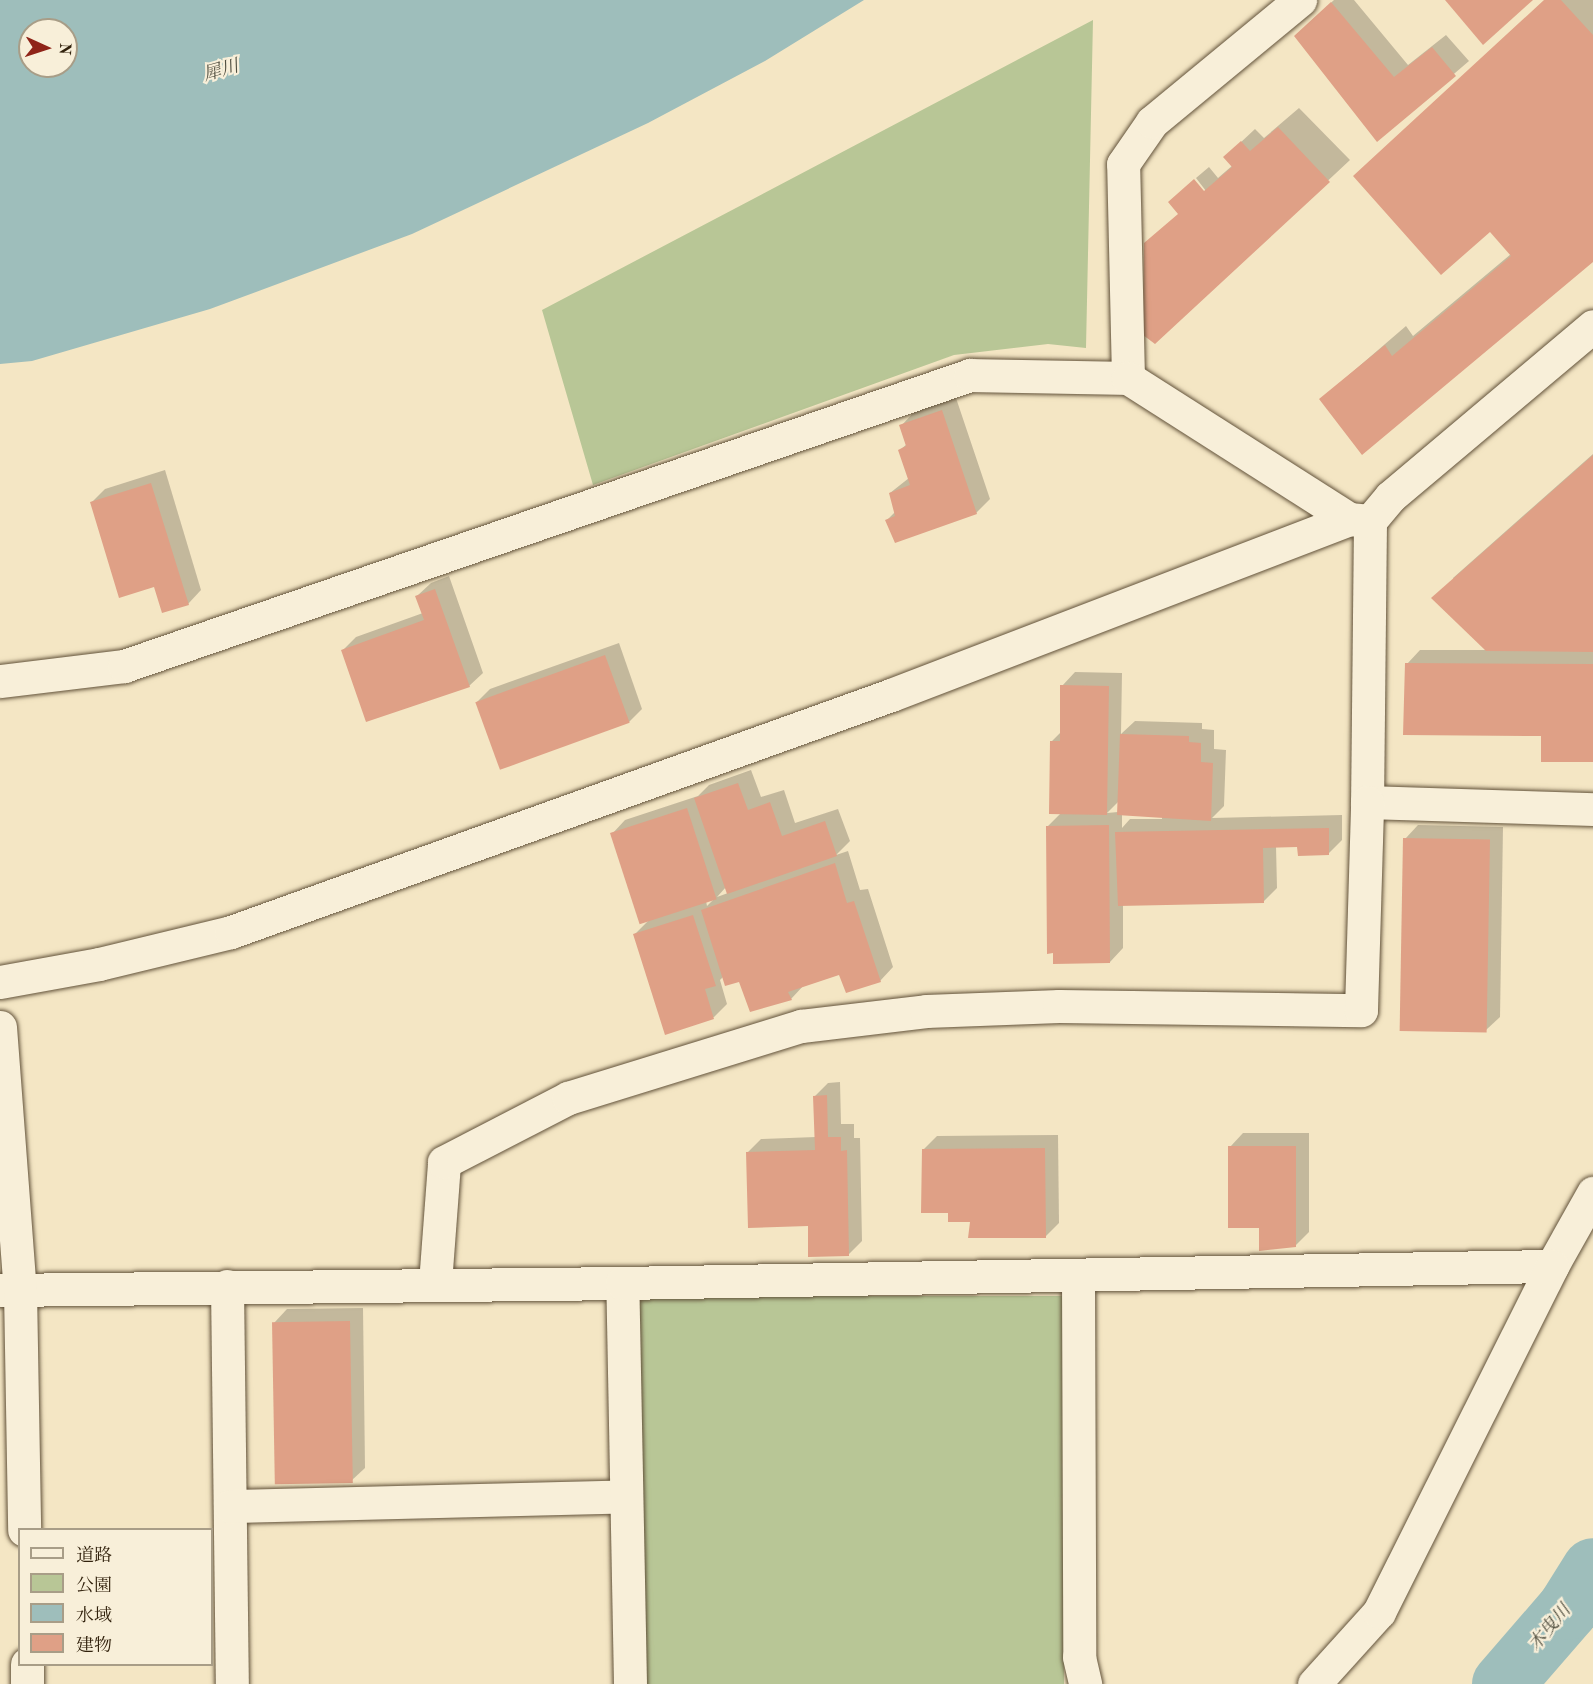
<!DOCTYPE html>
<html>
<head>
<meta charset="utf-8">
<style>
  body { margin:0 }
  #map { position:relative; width:1593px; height:1684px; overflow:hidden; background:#f4e6c4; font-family:"Old Standard TT","Noto Serif JP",serif }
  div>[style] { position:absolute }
  .green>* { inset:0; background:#b8c696; transform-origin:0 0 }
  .water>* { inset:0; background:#9ebebb }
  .shadow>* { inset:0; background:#0003 }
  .river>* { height:62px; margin:-31px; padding:0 31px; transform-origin:31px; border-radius:31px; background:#9ebebb }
  .building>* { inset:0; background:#dfa086; transform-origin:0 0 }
  .roads { filter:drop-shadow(0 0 2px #62523a) drop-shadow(0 0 2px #62523a) }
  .minor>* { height:33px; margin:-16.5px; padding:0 16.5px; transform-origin:16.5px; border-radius:16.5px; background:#f8efd9 }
  .tertiary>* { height:33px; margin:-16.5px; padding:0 16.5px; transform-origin:16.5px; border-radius:16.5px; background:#f8efd9 }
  span { translate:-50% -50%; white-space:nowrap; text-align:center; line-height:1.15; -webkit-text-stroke:4.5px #f8efd9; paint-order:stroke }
  .water-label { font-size:18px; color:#525041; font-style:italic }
  .legend { position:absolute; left:18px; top:1528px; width:195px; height:138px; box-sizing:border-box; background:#f8efd9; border:2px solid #a89d87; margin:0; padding:8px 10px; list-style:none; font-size:18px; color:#31210c }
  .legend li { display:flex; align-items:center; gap:12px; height:30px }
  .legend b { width:30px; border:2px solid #a89d87 }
  .north { position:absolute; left:18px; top:18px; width:60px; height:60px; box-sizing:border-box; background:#f8efd9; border:2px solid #a89d87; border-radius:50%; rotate:93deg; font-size:16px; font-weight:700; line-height:24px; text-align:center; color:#31210c }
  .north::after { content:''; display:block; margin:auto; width:21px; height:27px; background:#8f2418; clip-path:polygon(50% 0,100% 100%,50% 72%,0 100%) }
</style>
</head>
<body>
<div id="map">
  <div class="green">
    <i style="clip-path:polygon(1093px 20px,1086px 348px,1048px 344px,954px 355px,593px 485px,542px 310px)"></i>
    <i style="left:639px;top:1296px;width:425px;height:388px"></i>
  </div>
  <div class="water">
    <i style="clip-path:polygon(evenodd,0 0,864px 0,765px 61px,648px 123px,412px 234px,210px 309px,32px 361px,0 364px,0 0,30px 30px,66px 30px,66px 66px,30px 66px,30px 30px)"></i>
  </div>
  <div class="shadow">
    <i style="clip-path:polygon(1334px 0,1354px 0,1408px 65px,1446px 35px,1469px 61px,1378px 139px,1309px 23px)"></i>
    <i style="clip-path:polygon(1545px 0,1593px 0,1593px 260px,1321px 399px,1406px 326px,1413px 336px,1511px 254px,1490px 230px,1355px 176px)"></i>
    <i style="clip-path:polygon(1299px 108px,1350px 160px,1156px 341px,1146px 243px,1206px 191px,1196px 178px,1209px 167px,1218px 178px,1233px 165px,1239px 144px,1255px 129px,1264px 138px)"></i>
    <i style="clip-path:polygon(956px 398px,990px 499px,976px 513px,887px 520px,896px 511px,890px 493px,909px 478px,900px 450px,907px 444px,901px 426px,914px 412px)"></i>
    <i style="clip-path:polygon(1593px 454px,1593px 761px,1407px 664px,1420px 650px,1490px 650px,1453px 578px)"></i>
    <i style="clip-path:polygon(165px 470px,201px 590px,188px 604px,155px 585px,92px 502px,105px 489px)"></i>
    <i style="clip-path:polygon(449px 576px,483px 673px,469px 686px,343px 650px,356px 637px,423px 613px,417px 596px,431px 583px)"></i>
    <i style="clip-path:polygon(619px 643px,642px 709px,629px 722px,477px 702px,490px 689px)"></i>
    <i style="clip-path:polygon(evenodd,1075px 672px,1122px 673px,1121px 734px,1135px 721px,1202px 723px,1202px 729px,1214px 730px,1214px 749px,1226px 750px,1224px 806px,1212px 818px,1342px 815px,1342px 840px,1329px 853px,1299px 846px,1276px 846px,1277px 888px,1263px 902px,1123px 905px,1123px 948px,1110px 962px,1047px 827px,1061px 813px,1051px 742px,1061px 732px,1062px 686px,1075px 672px,1119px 801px,1118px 812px,1107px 813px,1119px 801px,1075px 672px,1122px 814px,1162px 816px,1162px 819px,1130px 819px,1122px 828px,1122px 814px)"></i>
    <i style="clip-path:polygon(evenodd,751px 770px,761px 797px,784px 790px,795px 823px,838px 809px,850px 841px,836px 855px,848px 851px,860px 890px,868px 889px,893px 967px,880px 981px,840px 973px,805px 984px,791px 999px,724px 976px,720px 980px,727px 1004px,714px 1017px,666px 1033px,635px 934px,649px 920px,612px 834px,625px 820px,698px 796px,709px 785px,751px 770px,726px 887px,728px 893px,717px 897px,726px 887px,751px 770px,715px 898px,707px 906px,706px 901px,715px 898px)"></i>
    <i style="clip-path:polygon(1418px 825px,1503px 827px,1500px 1017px,1486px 1030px,1405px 839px)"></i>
    <i style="clip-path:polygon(840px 1082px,841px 1124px,854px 1124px,854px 1138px,860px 1138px,862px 1241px,849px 1254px,809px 1225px,748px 1152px,761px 1139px,816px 1137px,815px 1096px,828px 1083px)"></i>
    <i style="clip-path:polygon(1243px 1133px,1309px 1133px,1309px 1232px,1295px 1246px,1260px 1227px,1230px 1147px)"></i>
    <i style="clip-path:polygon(1058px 1135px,1059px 1223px,1045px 1237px,971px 1221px,949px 1211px,923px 1150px,937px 1136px)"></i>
    <i style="clip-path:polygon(363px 1308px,365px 1468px,351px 1481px,274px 1323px,287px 1309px)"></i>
  </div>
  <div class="river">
    <i style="left:1503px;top:1684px;width:99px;rotate:-49.1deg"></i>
    <i style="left:1568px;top:1609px;width:47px;rotate:-58deg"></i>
  </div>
  <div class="building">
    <i style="clip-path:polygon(1445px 0,1533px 0,1483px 45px)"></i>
    <i style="clip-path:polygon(1544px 0,1561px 0,1593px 35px,1593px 262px,1362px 455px,1319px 399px,1385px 345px,1392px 356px,1511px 256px,1490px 232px,1441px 275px,1353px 176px)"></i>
    <i style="clip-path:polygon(1331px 2px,1394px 77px,1432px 47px,1456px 76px,1377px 142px,1294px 36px)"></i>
    <i style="clip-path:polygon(1278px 127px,1330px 182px,1155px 344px,1143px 335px,1144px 243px,1178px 214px,1168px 202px,1194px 179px,1204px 191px,1232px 167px,1223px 157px,1241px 141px,1250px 151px)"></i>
    <i style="clip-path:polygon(942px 410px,977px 514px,895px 543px,885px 520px,895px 516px,889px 493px,910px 485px,898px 450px,906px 446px,899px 425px)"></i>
    <i style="clip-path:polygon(1593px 455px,1593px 652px,1486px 651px,1431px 598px)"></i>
    <i style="clip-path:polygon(151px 483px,189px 605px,162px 613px,154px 587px,119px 598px,90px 502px)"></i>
    <i style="clip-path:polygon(435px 589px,470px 687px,366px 722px,341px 650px,424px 620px,415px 596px)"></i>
    <i style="left:605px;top:655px;width:72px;height:138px;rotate:70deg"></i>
    <i style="clip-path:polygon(1405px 663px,1593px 664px,1593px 762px,1541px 762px,1541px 736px,1403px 735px)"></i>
    <i style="clip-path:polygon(1060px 685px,1109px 686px,1107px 815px,1049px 814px,1050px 741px,1060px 741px)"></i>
    <i style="clip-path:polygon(1120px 734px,1189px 736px,1189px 742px,1201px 743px,1201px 762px,1213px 763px,1211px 821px,1117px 815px)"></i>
    <i style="clip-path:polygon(738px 783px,748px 810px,770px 802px,782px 836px,825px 821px,837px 856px,727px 894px,694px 798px)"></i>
    <i style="left:687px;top:808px;width:96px;height:81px;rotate:72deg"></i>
    <i style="clip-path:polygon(1109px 825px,1110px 963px,1053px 964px,1053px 953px,1047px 954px,1046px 826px)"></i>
    <i style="clip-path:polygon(1329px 828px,1329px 855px,1298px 856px,1297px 847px,1263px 848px,1264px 903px,1118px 906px,1115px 832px)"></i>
    <i style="left:1403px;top:838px;width:87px;height:193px;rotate:1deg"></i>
    <i style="clip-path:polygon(835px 863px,847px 903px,854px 901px,881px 982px,846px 993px,839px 975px,788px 992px,792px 1000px,750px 1012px,739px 982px,725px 986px,701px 910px)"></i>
    <i style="clip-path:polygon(693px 915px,716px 986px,705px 989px,714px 1019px,665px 1035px,633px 934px)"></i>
    <i style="clip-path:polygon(827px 1095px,828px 1137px,841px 1137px,841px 1151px,847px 1150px,849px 1256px,808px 1257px,808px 1226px,748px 1228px,746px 1152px,815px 1150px,813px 1096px)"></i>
    <i style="clip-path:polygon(1228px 1146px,1296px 1146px,1296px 1247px,1259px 1251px,1259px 1228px,1228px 1228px)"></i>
    <i style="clip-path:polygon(1045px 1148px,1046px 1238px,968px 1238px,970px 1222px,948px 1222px,948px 1213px,921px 1213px,922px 1149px)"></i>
    <i style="left:350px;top:1321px;width:162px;height:78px;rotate:89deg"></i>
  </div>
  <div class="roads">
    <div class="minor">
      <i style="left:1128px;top:378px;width:214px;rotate:-91.3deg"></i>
      <i style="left:1123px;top:164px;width:51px;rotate:-55.4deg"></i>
      <i style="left:1152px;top:122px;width:192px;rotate:-39.5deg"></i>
      <i style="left:1370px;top:521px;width:281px;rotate:90.6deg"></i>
      <i style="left:1367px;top:802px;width:226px;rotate:1.8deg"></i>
      <i style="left:0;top:681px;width:125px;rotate:-6.9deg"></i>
      <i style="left:124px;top:666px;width:895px;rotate:-18.98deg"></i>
      <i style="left:970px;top:375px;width:158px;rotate:1.1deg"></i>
      <i style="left:1128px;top:378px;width:262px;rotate:32.5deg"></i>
      <i style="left:1078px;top:1277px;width:380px;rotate:89.8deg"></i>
      <i style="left:1079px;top:1657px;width:28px;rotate:77deg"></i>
      <i style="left:435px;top:1283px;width:121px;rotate:-85.7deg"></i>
      <i style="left:444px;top:1162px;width:140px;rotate:-27.3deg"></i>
      <i style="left:568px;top:1098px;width:244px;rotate:-17.2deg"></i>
      <i style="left:801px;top:1026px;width:126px;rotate:-6.8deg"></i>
      <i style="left:926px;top:1011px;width:133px;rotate:-2.2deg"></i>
      <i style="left:1059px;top:1006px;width:302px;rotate:0.8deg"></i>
      <i style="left:1361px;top:1010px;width:208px;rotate:-88.3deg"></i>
      <i style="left:227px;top:1286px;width:398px;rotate:89.3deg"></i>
      <i style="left:0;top:1290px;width:622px;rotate:-0.64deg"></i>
      <i style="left:230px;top:1506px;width:396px;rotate:-1.4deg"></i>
      <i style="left:630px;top:1684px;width:401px;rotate:-91.1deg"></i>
      <i style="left:622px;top:1283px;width:930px;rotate:-1.05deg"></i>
      <i style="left:1552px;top:1266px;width:84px;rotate:-60.7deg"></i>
      <i style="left:1314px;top:1684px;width:97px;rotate:-47.9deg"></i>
      <i style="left:1379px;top:1612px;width:387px;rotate:-63.4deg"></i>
    </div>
    <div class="tertiary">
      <i style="left:0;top:982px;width:101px;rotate:-10.3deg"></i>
      <i style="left:99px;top:964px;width:136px;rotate:-13.6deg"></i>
      <i style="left:231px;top:932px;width:701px;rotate:-19.75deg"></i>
      <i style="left:891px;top:695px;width:491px;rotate:-21deg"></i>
      <i style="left:1349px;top:519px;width:21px;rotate:5deg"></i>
      <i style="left:1370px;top:521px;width:31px;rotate:-50deg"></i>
      <i style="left:1390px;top:497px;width:265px;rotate:-40.1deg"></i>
      <i style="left:0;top:1027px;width:264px;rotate:85.7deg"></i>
      <i style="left:20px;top:1290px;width:240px;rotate:89deg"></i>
      <i style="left:27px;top:1664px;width:20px;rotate:90deg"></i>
    </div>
  </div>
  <div class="water-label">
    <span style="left:221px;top:71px;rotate:-16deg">犀川</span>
    <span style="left:1550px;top:1628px;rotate:-50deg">木曳川</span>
  </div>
  <ul class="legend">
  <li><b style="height:8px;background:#f8efd9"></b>道路</li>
  <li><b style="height:16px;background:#b8c696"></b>公園</li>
  <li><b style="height:16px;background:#9ebebb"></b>水域</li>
  <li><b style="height:16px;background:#dfa086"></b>建物</li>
  </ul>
  <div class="north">N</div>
</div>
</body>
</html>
